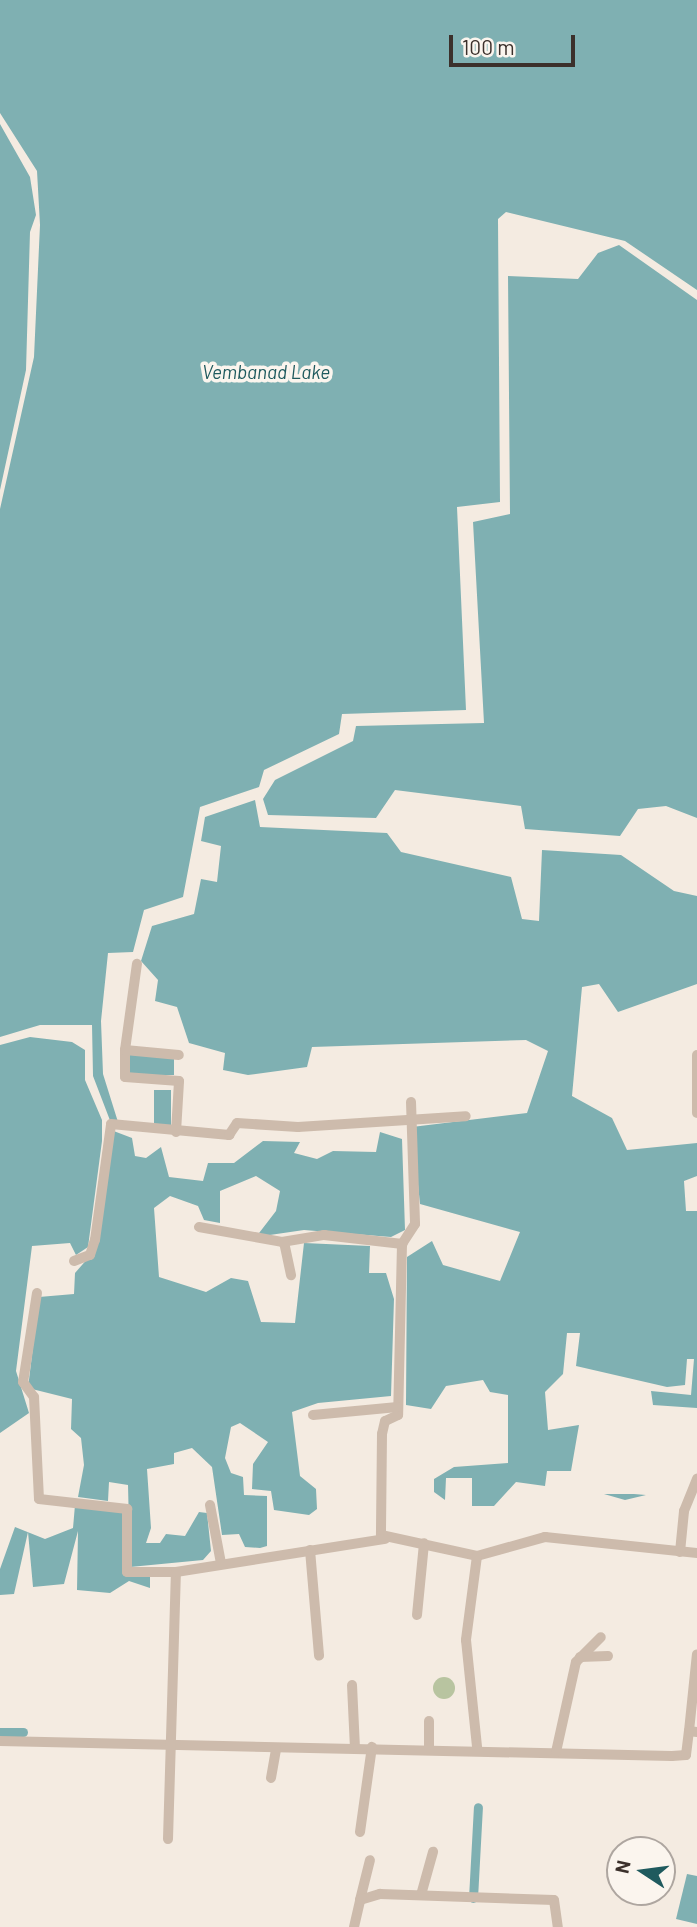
<!DOCTYPE html>
<html>
<head>
<meta charset="utf-8">
<style>
  body { margin:0 }
  #map { position:relative; width:697px; height:1927px; overflow:hidden; background:#f4ebe1; font-family:Barlow,sans-serif }
  div>[style] { position:absolute }
  .green>* { inset:0; background:#b8c4a0 }
  .round { border-radius:50% }
  .water>* { inset:0; background:#7fb0b2; transform-origin:0 0 }
  .canal>* { height:9px; margin:-4.5px; padding:0 4.5px; transform-origin:4.5px; border-radius:4.5px; background:#7fb0b2 }
  .minor>* { height:10px; margin:-5px; padding:0 5px; transform-origin:5px; border-radius:5px; background:#cdbbac }
  span { translate:-50% -50%; white-space:nowrap; text-align:center; line-height:1.15; -webkit-text-stroke:7px #fbf5ee; paint-order:stroke }
  .water-label { font-size:19px; color:#1f5a5e; font-style:italic }
  .north { position:absolute; left:606px; top:1836px; width:70px; height:70px; box-sizing:border-box; background:#fbf5ee; border:2px solid #aea6a0; border-radius:50%; rotate:283deg; font-size:19px; font-weight:700; line-height:28px; text-align:center; color:#3b302b }
  .north::after { content:''; display:block; margin:auto; width:24px; height:32px; background:#1f5a5e; clip-path:polygon(50% 0,100% 100%,50% 72%,0 100%) }
  .scale { position:absolute; left:449px; top:35px; width:126px; height:32px; box-sizing:border-box; border:4px solid #3b302b; border-top:0; padding-left:9px; font-size:21px; line-height:24px; white-space:nowrap; color:#3b302b; -webkit-text-stroke:5px #fbf5ee; paint-order:stroke }
</style>
</head>
<body>
<div id="map">
  <div class="green">
    <i class="round" style="left:433px;top:1677px;width:22px;height:22px"></i>
  </div>
  <div class="water">
    <i style="clip-path:polygon(0 0,697px 0,697px 290px,625px 241px,506px 212px,498px 219px,500px 502px,457px 507px,466px 710px,342px 714px,339px 734px,264px 770px,259px 787px,200px 807px,183px 897px,144px 910px,133px 952px,108px 953px,101px 1021px,103px 1074px,118px 1122px,111px 1123px,93px 1076px,92px 1025px,40px 1025px,0 1037px,0 509px,34px 357px,40px 225px,37px 171px,0 113px)"></i>
    <i style="clip-path:polygon(0 124px,30px 177px,36px 215px,30px 232px,26px 370px,0 490px)"></i>
    <i style="clip-path:polygon(619px 245px,697px 300px,697px 818px,666px 806px,638px 809px,620px 836px,525px 829px,521px 806px,395px 790px,376px 818px,268px 815px,263px 799px,275px 780px,353px 741px,356px 726px,484px 723px,473px 522px,510px 514px,508px 276px,578px 279px,598px 253px)"></i>
    <i style="clip-path:polygon(255px 800px,260px 827px,387px 833px,401px 852px,511px 877px,522px 919px,539px 921px,542px 850px,621px 855px,674px 891px,697px 896px,697px 984px,618px 1012px,599px 984px,582px 987px,572px 1096px,612px 1118px,627px 1150px,697px 1143px,697px 1176px,684px 1181px,686px 1211px,697px 1211px,697px 1408px,653px 1405px,651px 1391px,691px 1395px,694px 1359px,687px 1359px,685px 1385px,667px 1387px,576px 1366px,580px 1333px,567px 1333px,563px 1374px,545px 1392px,548px 1430px,579px 1425px,571px 1471px,547px 1471px,545px 1486px,516px 1482px,494px 1506px,472px 1506px,472px 1478px,446px 1478px,445px 1500px,434px 1492px,434px 1479px,454px 1467px,508px 1463px,508px 1395px,490px 1392px,483px 1380px,446px 1386px,431px 1409px,406px 1405px,407px 1257px,432px 1241px,443px 1265px,500px 1281px,520px 1232px,420px 1204px,412px 1127px,527px 1113px,548px 1051px,526px 1040px,312px 1047px,307px 1067px,248px 1075px,223px 1070px,225px 1053px,189px 1043px,177px 1007px,155px 1001px,158px 980px,141px 961px,152px 926px,194px 914px,201px 879px,217px 882px,221px 846px,201px 841px,205px 817px)"></i>
    <i style="clip-path:polygon(30px 1037px,72px 1042px,85px 1050px,85px 1080px,102px 1120px,102px 1141px,88px 1247px,76px 1255px,70px 1243px,32px 1246px,16px 1371px,29px 1413px,0 1433px,0 1045px)"></i>
    <i style="left:128px;top:1055px;width:46px;height:20px"></i>
    <i style="left:154px;top:1090px;width:17px;height:35px"></i>
    <i style="clip-path:polygon(111px 1130px,132px 1138px,135px 1156px,146px 1158px,161px 1147px,169px 1177px,203px 1181px,208px 1163px,234px 1163px,263px 1141px,300px 1142px,294px 1153px,317px 1159px,333px 1151px,376px 1152px,380px 1132px,402px 1139px,405px 1230px,391px 1237px,304px 1230px,256px 1237px,276px 1211px,280px 1191px,256px 1176px,220px 1191px,220px 1223px,204px 1220px,198px 1206px,170px 1196px,154px 1208px,159px 1277px,206px 1292px,231px 1278px,248px 1281px,261px 1322px,295px 1323px,304px 1243px,370px 1246px,369px 1273px,386px 1273px,394px 1299px,391px 1396px,318px 1403px,292px 1412px,300px 1476px,316px 1489px,317px 1509px,309px 1515px,274px 1510px,271px 1491px,252px 1489px,253px 1464px,268px 1442px,240px 1423px,231px 1427px,225px 1458px,231px 1473px,243px 1477px,244px 1495px,267px 1496px,267px 1546px,260px 1548px,245px 1547px,239px 1534px,222px 1535px,212px 1467px,192px 1448px,174px 1453px,174px 1464px,147px 1469px,151px 1528px,146px 1543px,160px 1543px,166px 1534px,185px 1536px,199px 1512px,207px 1513px,211px 1551px,203px 1560px,130px 1567px,128px 1485px,109px 1482px,108px 1501px,78px 1497px,84px 1465px,81px 1438px,71px 1429px,72px 1399px,28px 1388px,39px 1297px,74px 1294px,75px 1273px,96px 1249px)"></i>
    <i style="clip-path:polygon(604px 1494px,634px 1494px,646px 1495px,625px 1500px)"></i>
    <i style="clip-path:polygon(75px 1505px,124px 1511px,122px 1570px,150px 1574px,150px 1588px,129px 1581px,110px 1593px,77px 1590px,78px 1531px,64px 1584px,33px 1587px,28px 1532px,14px 1594px,0 1595px,0 1569px,15px 1527px,45px 1539px,73px 1528px)"></i>
    <i style="clip-path:polygon(687px 1874px,697px 1876px,697px 1924px,676px 1919px)"></i>
  </div>
  <div class="canal">
    <i style="left:0;top:1732px;width:23px"></i>
    <i style="left:473px;top:1898px;width:91px;rotate:-86.9deg"></i>
  </div>
  <div class="minor">
    <i style="left:125px;top:1050px;width:87px;rotate:-82.1deg"></i>
    <i style="left:697px;top:1055px;width:58px;rotate:90deg"></i>
    <i style="left:411px;top:1102px;width:122px;rotate:88.1deg"></i>
    <i style="left:415px;top:1224px;width:24px;rotate:123deg"></i>
    <i style="left:402px;top:1244px;width:171px;rotate:91.3deg"></i>
    <i style="left:398px;top:1415px;width:14px;rotate:155deg"></i>
    <i style="left:385px;top:1421px;width:13px;rotate:103deg"></i>
    <i style="left:382px;top:1434px;width:101px;rotate:90.6deg"></i>
    <i style="left:381px;top:1535px;width:98px;rotate:12.3deg"></i>
    <i style="left:477px;top:1556px;width:71px;rotate:-15.6deg"></i>
    <i style="left:545px;top:1537px;width:153px;rotate:6deg"></i>
    <i style="left:176px;top:1132px;width:51px;rotate:-86.6deg"></i>
    <i style="left:179px;top:1081px;width:54px;rotate:-175.8deg"></i>
    <i style="left:125px;top:1077px;width:27px;rotate:-90deg"></i>
    <i style="left:125px;top:1050px;width:54px;rotate:5.3deg"></i>
    <i style="left:199px;top:1227px;width:84px;rotate:10.2deg"></i>
    <i style="left:282px;top:1242px;width:43px;rotate:-9.5deg"></i>
    <i style="left:324px;top:1235px;width:79px;rotate:6.6deg"></i>
    <i style="left:284px;top:1242px;width:34px;rotate:78deg"></i>
    <i style="left:74px;top:1261px;width:17px;rotate:-21deg"></i>
    <i style="left:90px;top:1255px;width:16px;rotate:-72deg"></i>
    <i style="left:95px;top:1240px;width:117px;rotate:-82.1deg"></i>
    <i style="left:111px;top:1124px;width:119px;rotate:5.3deg"></i>
    <i style="left:229px;top:1135px;width:14px;rotate:-56deg"></i>
    <i style="left:237px;top:1123px;width:61px;rotate:3.8deg"></i>
    <i style="left:298px;top:1127px;width:168px;rotate:-3.7deg"></i>
    <i style="left:37px;top:1293px;width:90px;rotate:98.9deg"></i>
    <i style="left:23px;top:1382px;width:19px;rotate:54deg"></i>
    <i style="left:34px;top:1397px;width:102px;rotate:87.2deg"></i>
    <i style="left:39px;top:1499px;width:89px;rotate:6.5deg"></i>
    <i style="left:127px;top:1509px;width:63px;rotate:90deg"></i>
    <i style="left:127px;top:1572px;width:49px"></i>
    <i style="left:313px;top:1415px;width:85px;rotate:-5.4deg"></i>
    <i style="left:210px;top:1505px;width:59px;rotate:79.3deg"></i>
    <i style="left:310px;top:1550px;width:106px;rotate:85.1deg"></i>
    <i style="left:680px;top:1552px;width:41px;rotate:-84.4deg"></i>
    <i style="left:684px;top:1511px;width:35px;rotate:-68deg"></i>
    <i style="left:477px;top:1556px;width:85px;rotate:97.5deg"></i>
    <i style="left:466px;top:1640px;width:108px;rotate:84.1deg"></i>
    <i style="left:417px;top:1615px;width:72px;rotate:-84.4deg"></i>
    <i style="left:580px;top:1657px;width:28px;rotate:-2deg"></i>
    <i style="left:352px;top:1685px;width:63px;rotate:87.3deg"></i>
    <i style="left:689px;top:1731px;width:77px;rotate:-84.1deg"></i>
    <i style="left:0;top:1741px;width:672px;rotate:1.28deg"></i>
    <i style="left:672px;top:1756px;width:14px;rotate:-4deg"></i>
    <i style="left:686px;top:1755px;width:24px;rotate:-83deg"></i>
    <i style="left:689px;top:1731px;width:8px;rotate:7deg"></i>
    <i style="left:429px;top:1747px;width:26px;rotate:-90deg"></i>
    <i style="left:556px;top:1752px;width:92px;rotate:-77.5deg"></i>
    <i style="left:576px;top:1662px;width:35px;rotate:-45deg"></i>
    <i style="left:271px;top:1778px;width:29px;rotate:-80deg"></i>
    <i style="left:360px;top:1832px;width:86px;rotate:-82deg"></i>
    <i style="left:168px;top:1839px;width:267px;rotate:-88.3deg"></i>
    <i style="left:176px;top:1572px;width:212px;rotate:-9deg"></i>
    <i style="left:421px;top:1895px;width:45px;rotate:-74.4deg"></i>
    <i style="left:360px;top:1900px;width:41px;rotate:-76deg"></i>
    <i style="left:354px;top:1927px;width:28px;rotate:-77deg"></i>
    <i style="left:360px;top:1900px;width:21px;rotate:-17deg"></i>
    <i style="left:380px;top:1894px;width:174px;rotate:2deg"></i>
    <i style="left:554px;top:1900px;width:27px;rotate:82deg"></i>
  </div>
  <div class="water-label">
    <span style="left:266px;top:372px">Vembanad Lake</span>
  </div>
  <div class="north">N</div>
  <div class="scale">100 m</div>
</div>
</body>
</html>
